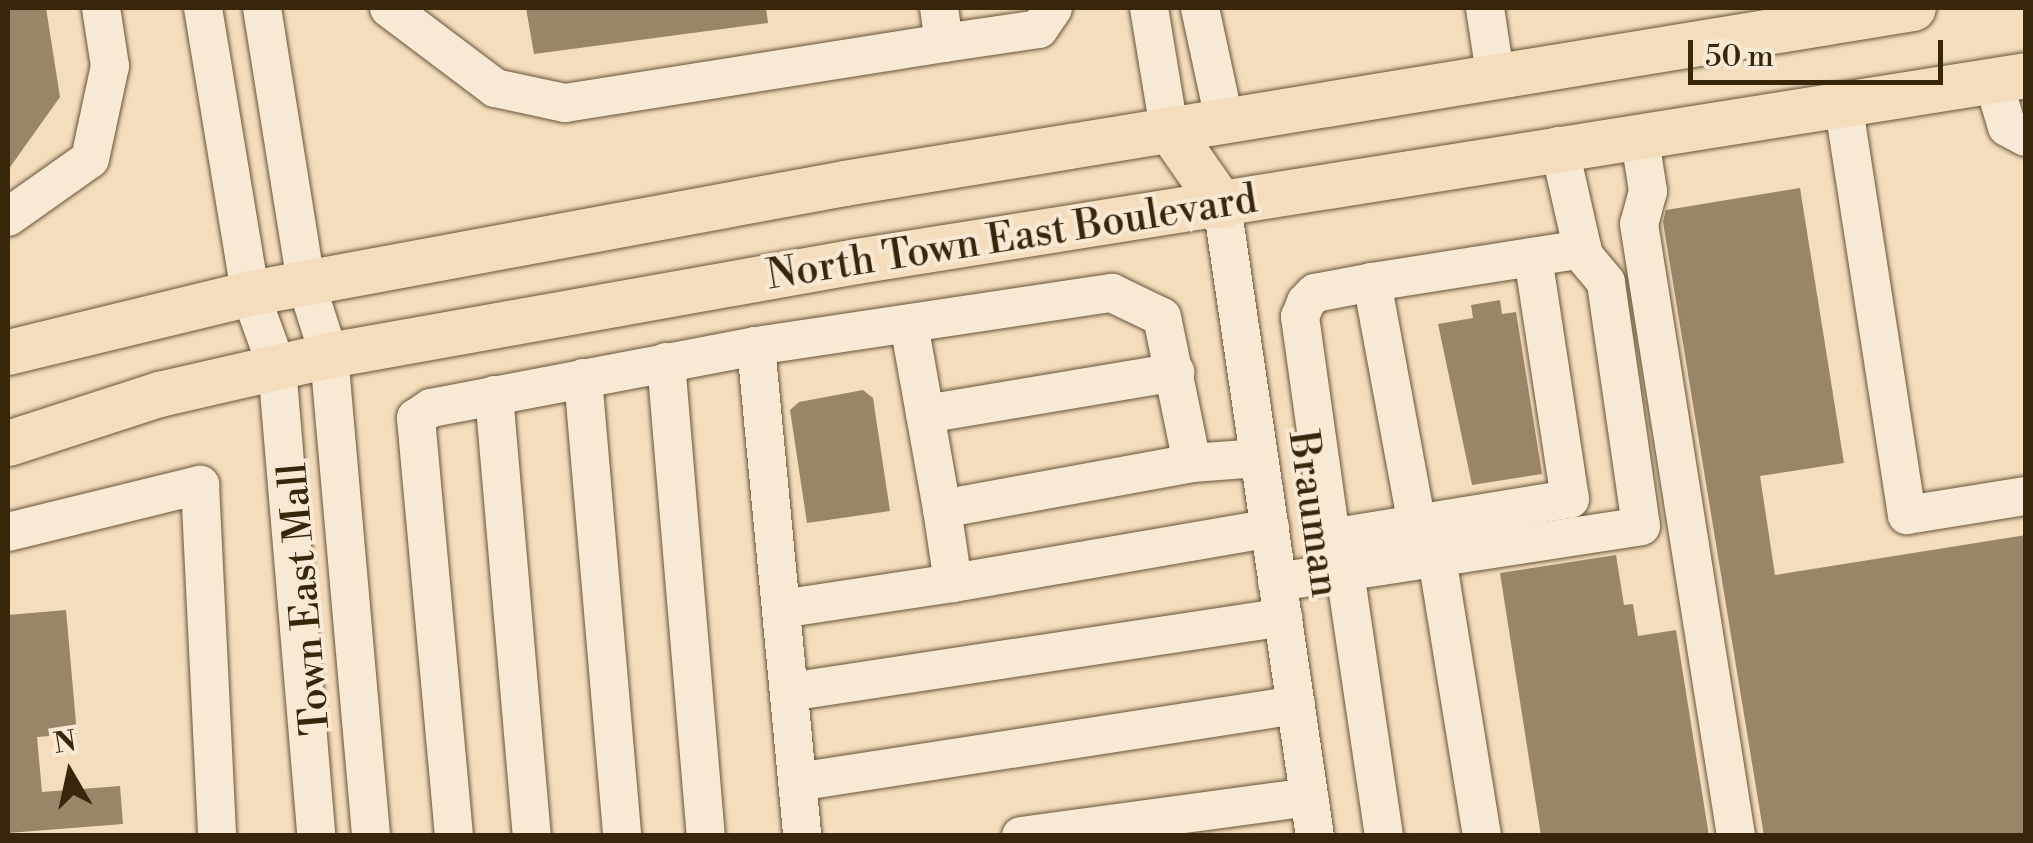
<!DOCTYPE html>
<html>
<head>
<meta charset="utf-8">
<style>
  body { margin:0 }
  #map { position:relative; width:2033px; height:843px; overflow:hidden; background:#f3ddbd; font-family:"Libre Bodoni",serif }
  div>[style] { position:absolute }
  .building>* { inset:0; background:#998568 }
  .roads { filter:drop-shadow(0 0 2px #675438) drop-shadow(0 0 2px #675438) }
  .minor>* { height:38px; margin:-19px; padding:0 19px; transform-origin:19px; border-radius:19px; background:#f7e9d4 }
  .major>* { height:45px; margin:-22.5px; padding:0 22.5px; transform-origin:22.5px; border-radius:22.5px; background:#f3ddbd }
  span { translate:-50% -50%; white-space:nowrap; text-align:center; line-height:1.15; -webkit-text-stroke:8px #f7e9d4; paint-order:stroke }
  .street-label { font-size:40px; color:#38260b }
  .frame { position:absolute; inset:0; border:10px solid #38260b; pointer-events:none }
  .north { position:absolute; left:20px; top:723px; width:100px; height:100px; -webkit-text-stroke:8px #f7e9d4; paint-order:stroke; rotate:351deg; font-size:28px; font-weight:700; line-height:40px; text-align:center; color:#38260b }
  .north::after { content:''; display:block; margin:auto; width:35px; height:45px; background:#38260b; clip-path:polygon(50% 0,100% 100%,50% 72%,0 100%) }
  .scale { position:absolute; left:1688px; top:40px; width:255px; height:45px; box-sizing:border-box; border:5px solid #38260b; border-top:0; padding-left:12px; font-size:30px; line-height:35px; white-space:nowrap; color:#38260b; -webkit-text-stroke:8px #f7e9d4; paint-order:stroke }
</style>
</head>
<body>
<div id="map">
  <div class="building">
    <i style="clip-path:polygon(8px 8px,46px 8px,60px 97px,8px 170px)"></i>
    <i style="clip-path:polygon(526px 8px,766px 8px,768px 23px,534px 54px)"></i>
    <i style="clip-path:polygon(1800px 188px,1844px 463px,1760px 476px,1775px 575px,2026px 535px,2026px 836px,1764px 836px,1663px 222px,1666px 210px)"></i>
    <i style="clip-path:polygon(1500px 300px,1502px 314px,1516px 312px,1542px 474px,1472px 485px,1438px 324px,1473px 318px,1471px 305px)"></i>
    <i style="clip-path:polygon(863px 390px,873px 398px,890px 511px,807px 523px,790px 410px,799px 402px)"></i>
    <i style="clip-path:polygon(1616px 555px,1624px 605px,1633px 604px,1638px 636px,1676px 630px,1709px 836px,1541px 836px,1500px 573px)"></i>
    <i style="clip-path:polygon(66px 610px,77px 734px,37px 737px,42px 792px,120px 786px,123px 824px,8px 833px,8px 615px)"></i>
  </div>
  <div class="roads">
    <div class="minor">
      <i style="left:203px;top:8px;width:289px;rotate:80.6deg"></i>
      <i style="left:250px;top:293px;width:79px;rotate:70deg"></i>
      <i style="left:277px;top:367px;width:471px;rotate:85.2deg"></i>
      <i style="left:262px;top:8px;width:278px;rotate:80.9deg"></i>
      <i style="left:306px;top:283px;width:76px;rotate:72.3deg"></i>
      <i style="left:329px;top:355px;width:483px;rotate:85deg"></i>
      <i style="left:389px;top:8px;width:133px;rotate:37deg"></i>
      <i style="left:495px;top:88px;width:72px;rotate:12.1deg"></i>
      <i style="left:565px;top:103px;width:384px;rotate:-9deg"></i>
      <i style="left:944px;top:43px;width:35px;rotate:-98deg"></i>
      <i style="left:1149px;top:8px;width:123px;rotate:80.6deg"></i>
      <i style="left:1200px;top:8px;width:114px;rotate:77.8deg"></i>
      <i style="left:1485px;top:8px;width:67px;rotate:81.4deg"></i>
      <i style="left:944px;top:43px;width:96px;rotate:-8.4deg"></i>
      <i style="left:1039px;top:29px;width:25px;rotate:-56deg"></i>
      <i style="left:1993px;top:80px;width:49px;rotate:73.4deg"></i>
      <i style="left:2007px;top:127px;width:21px;rotate:28deg"></i>
      <i style="left:1843px;top:102px;width:418px;rotate:81.2deg"></i>
      <i style="left:1907px;top:515px;width:121px;rotate:-9.1deg"></i>
      <i style="left:1639px;top:134px;width:58px;rotate:81deg"></i>
      <i style="left:1648px;top:191px;width:34px;rotate:105deg"></i>
      <i style="left:1639px;top:224px;width:620px;rotate:80.99deg"></i>
      <i style="left:1222px;top:205px;width:638px;rotate:81.62deg"></i>
      <i style="left:8px;top:217px;width:100px;rotate:-35.3deg"></i>
      <i style="left:90px;top:159px;width:95px;rotate:-77.9deg"></i>
      <i style="left:110px;top:66px;width:59px;rotate:-98.8deg"></i>
      <i style="left:1372px;top:282px;width:246px;rotate:79.5deg"></i>
      <i style="left:909px;top:324px;width:188px;rotate:79.9deg"></i>
      <i style="left:942px;top:509px;width:254px;rotate:-10.4deg"></i>
      <i style="left:756px;top:346px;width:360px;rotate:-8.5deg"></i>
      <i style="left:1112px;top:293px;width:55px;rotate:25.6deg"></i>
      <i style="left:1162px;top:317px;width:149px;rotate:78.4deg"></i>
      <i style="left:1192px;top:463px;width:67px;rotate:-4.3deg"></i>
      <i style="left:666px;top:362px;width:476px;rotate:85.2deg"></i>
      <i style="left:583px;top:378px;width:460px;rotate:85.1deg"></i>
      <i style="left:494px;top:395px;width:443px;rotate:85.1deg"></i>
      <i style="left:925px;top:414px;width:254px;rotate:-9.5deg"></i>
      <i style="left:942px;top:509px;width:75px;rotate:81.5deg"></i>
      <i style="left:953px;top:583px;width:322px;rotate:-9.8deg"></i>
      <i style="left:8px;top:532px;width:198px;rotate:-13.8deg"></i>
      <i style="left:200px;top:485px;width:351px;rotate:87.2deg"></i>
      <i style="left:1331px;top:538px;width:242px;rotate:-9.3deg"></i>
      <i style="left:1570px;top:499px;width:245px;rotate:-98.7deg"></i>
      <i style="left:1437px;top:558px;width:282px;rotate:80.8deg"></i>
      <i style="left:1345px;top:572px;width:267px;rotate:81.6deg"></i>
      <i style="left:1336px;top:573px;width:259px;rotate:-98deg"></i>
      <i style="left:1300px;top:317px;width:16px;rotate:-68deg"></i>
      <i style="left:1306px;top:302px;width:13px;rotate:-45deg"></i>
      <i style="left:1315px;top:293px;width:58px;rotate:-10.9deg"></i>
      <i style="left:1372px;top:282px;width:213px;rotate:-8.9deg"></i>
      <i style="left:1277px;top:582px;width:368px;rotate:-8.7deg"></i>
      <i style="left:1641px;top:526px;width:246px;rotate:-98.2deg"></i>
      <i style="left:1606px;top:282px;width:34px;rotate:-130deg"></i>
      <i style="left:1584px;top:256px;width:113px;rotate:-102.8deg"></i>
      <i style="left:781px;top:609px;width:174px;rotate:-8.6deg"></i>
      <i style="left:789px;top:692px;width:500px;rotate:-8.6deg"></i>
      <i style="left:797px;top:782px;width:505px;rotate:-8.77deg"></i>
      <i style="left:454px;top:836px;width:420px;rotate:-95.2deg"></i>
      <i style="left:416px;top:418px;width:18px;rotate:-34deg"></i>
      <i style="left:431px;top:408px;width:331px;rotate:-10.8deg"></i>
      <i style="left:756px;top:346px;width:492px;rotate:84.6deg"></i>
      <i style="left:1021px;top:836px;width:291px;rotate:-7.7deg"></i>
    </div>
    <div class="major">
      <i style="left:1169px;top:129px;width:93px;rotate:55.1deg"></i>
      <i style="left:8px;top:352px;width:249px;rotate:-13.7deg"></i>
      <i style="left:250px;top:293px;width:604px;rotate:-10.49deg"></i>
      <i style="left:844px;top:183px;width:1083px;rotate:-9.3deg"></i>
      <i style="left:8px;top:443px;width:159px;rotate:-18deg"></i>
      <i style="left:159px;top:394px;width:174px;rotate:-12.9deg"></i>
      <i style="left:329px;top:355px;width:535px;rotate:-10.11deg"></i>
      <i style="left:856px;top:261px;width:1185px;rotate:-9.03deg"></i>
    </div>
  </div>
  <div class="street-label">
    <span style="left:1012px;top:238px;rotate:-9deg">North Town East Boulevard</span>
    <span style="left:1313px;top:514px;rotate:82deg">Brauman</span>
    <span style="left:305px;top:599px;rotate:-95deg">Town East Mall</span>
  </div>
  <div class="frame"></div>
  <div class="north">N</div>
  <div class="scale">50 m</div>
</div>
</body>
</html>
